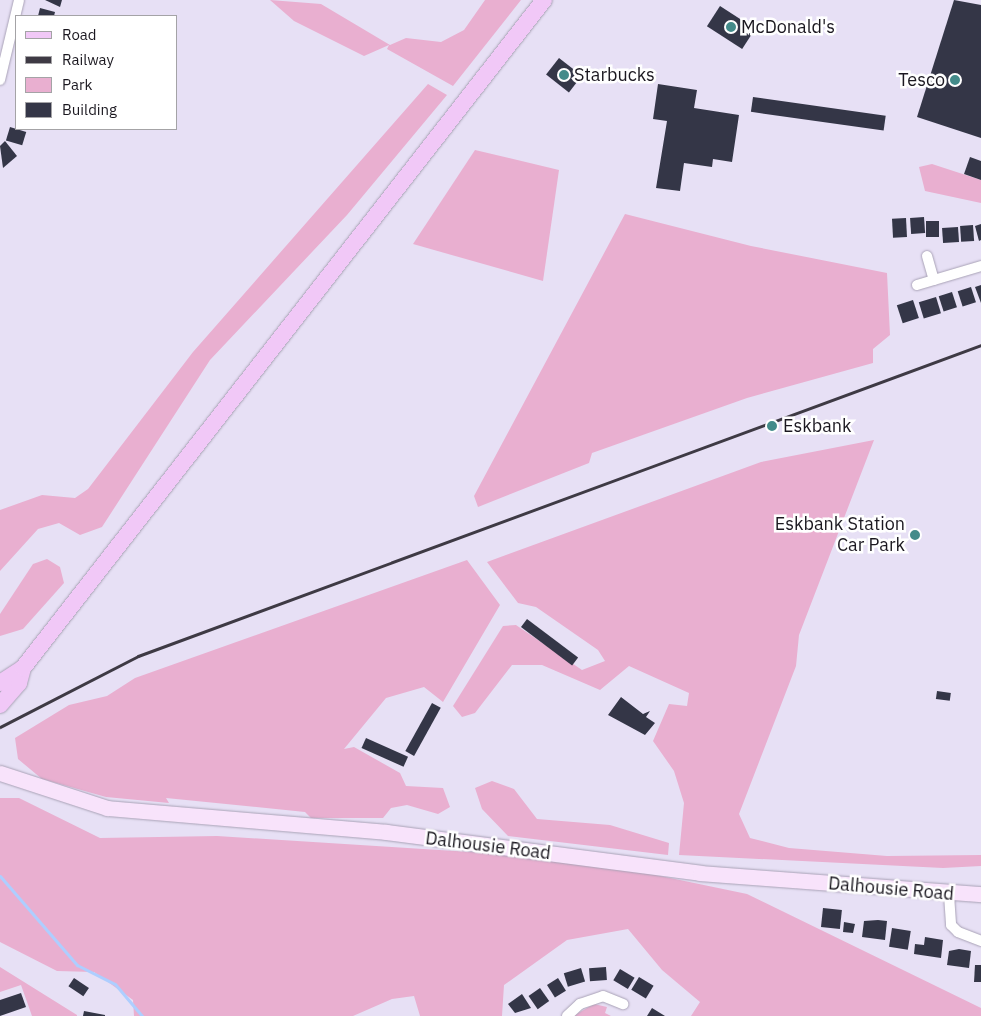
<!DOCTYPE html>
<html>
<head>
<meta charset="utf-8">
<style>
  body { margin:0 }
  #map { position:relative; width:981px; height:1016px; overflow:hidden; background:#e7e0f5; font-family:"IBM Plex Sans",sans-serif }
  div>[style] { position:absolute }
  .green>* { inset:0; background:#e9afd0 }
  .stream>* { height:3px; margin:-1.5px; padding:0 1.5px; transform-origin:1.5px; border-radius:1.5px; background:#aeceff }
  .building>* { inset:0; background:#343647; transform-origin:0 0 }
  .roads { filter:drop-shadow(0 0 1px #a9a2b6) drop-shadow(0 0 1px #a9a2b6) }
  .minor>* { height:10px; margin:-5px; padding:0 5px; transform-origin:5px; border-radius:5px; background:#fff }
  .secondary>* { height:15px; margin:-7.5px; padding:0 7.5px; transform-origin:7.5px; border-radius:7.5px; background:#f8e3fb }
  .primary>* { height:16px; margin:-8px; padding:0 8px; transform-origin:8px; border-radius:8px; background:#f1c8f7 }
  .rail>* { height:3px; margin:-1.5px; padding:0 1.5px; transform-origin:1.5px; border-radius:1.5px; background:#3e3a44 }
  .dots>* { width:14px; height:14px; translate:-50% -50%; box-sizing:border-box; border:2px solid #fff; border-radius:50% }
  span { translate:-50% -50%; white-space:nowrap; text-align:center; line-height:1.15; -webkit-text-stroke:5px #fff; paint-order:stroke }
  .poi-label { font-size:18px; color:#1b1820 }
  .left { translate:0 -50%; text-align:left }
  .right { translate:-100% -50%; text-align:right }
  .street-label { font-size:18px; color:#1b1820 }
  .legend { position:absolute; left:15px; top:15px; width:162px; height:115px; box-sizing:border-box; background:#fff; border:1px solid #a4a3a6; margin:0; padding:6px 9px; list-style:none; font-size:15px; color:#1b1820 }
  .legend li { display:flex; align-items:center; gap:10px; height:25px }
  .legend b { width:25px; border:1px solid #a4a3a6 }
</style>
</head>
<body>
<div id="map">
  <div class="green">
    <i style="clip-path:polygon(270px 0,321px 4px,390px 45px,406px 38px,441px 42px,464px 30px,485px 0,521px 0,453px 86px,387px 49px,389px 45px,364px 56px,294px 21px)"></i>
    <i style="clip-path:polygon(428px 84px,447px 95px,347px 215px,210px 360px,102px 527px,80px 535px,59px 523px,38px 529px,0 571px,0 510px,42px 495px,75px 498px,88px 489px,193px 352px)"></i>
    <i style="clip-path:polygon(475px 150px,559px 170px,543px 281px,413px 244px)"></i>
    <i style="clip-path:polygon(932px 164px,981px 180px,981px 203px,925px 191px,919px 167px)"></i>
    <i style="clip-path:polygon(625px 214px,751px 246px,887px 273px,890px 335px,873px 349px,873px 363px,747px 398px,592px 453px,589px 463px,478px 507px,474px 496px)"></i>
    <i style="clip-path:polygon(874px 440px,799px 635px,796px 666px,739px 814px,750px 838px,789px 848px,887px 856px,981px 855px,981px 866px,943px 868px,679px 855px,684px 803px,674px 771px,653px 741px,669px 704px,687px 706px,689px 693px,629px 666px,600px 690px,542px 665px,512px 665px,475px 713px,462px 717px,453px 706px,503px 626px,516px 625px,582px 670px,605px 661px,598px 650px,536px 607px,518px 603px,487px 562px,761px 462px)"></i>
    <i style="clip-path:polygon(47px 559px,60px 567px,64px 583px,23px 629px,0 636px,0 614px,33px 564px)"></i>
    <i style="clip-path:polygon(467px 560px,500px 605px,443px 702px,424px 687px,386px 698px,344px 749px,354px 747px,400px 773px,406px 786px,443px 788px,450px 807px,438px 814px,407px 805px,391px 808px,383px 818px,311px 818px,305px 812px,166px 798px,169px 803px,106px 797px,42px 779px,18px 759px,15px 738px,69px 705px,107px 696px,135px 678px)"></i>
    <i style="clip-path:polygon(492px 781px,514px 789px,537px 819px,610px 825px,669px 843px,668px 855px,508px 836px,482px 809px,475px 788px)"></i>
    <i style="clip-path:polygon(0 798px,19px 798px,100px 838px,217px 836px,579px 859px,747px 894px,981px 1008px,981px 1016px,691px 1016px,700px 1002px,662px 970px,628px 929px,567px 940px,504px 985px,502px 1016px,420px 1016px,414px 996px,392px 999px,353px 1016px,134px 1016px,133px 1000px,94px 972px,57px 971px,0 942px)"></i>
    <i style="clip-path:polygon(0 967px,77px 1015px,77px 1016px,32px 1016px,21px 985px,0 992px)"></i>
    <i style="clip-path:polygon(594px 1004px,607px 1007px,605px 1013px,611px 1016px,573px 1016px)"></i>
  </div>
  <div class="stream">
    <i style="left:0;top:876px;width:118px;rotate:49.1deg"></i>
    <i style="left:77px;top:965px;width:42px;rotate:26.6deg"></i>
    <i style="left:115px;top:984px;width:42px;rotate:49.8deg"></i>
  </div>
  <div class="building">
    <i style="clip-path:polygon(45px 0,62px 0,60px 7px)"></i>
    <i style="clip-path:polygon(954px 0,981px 5px,981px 138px,917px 117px)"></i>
    <i style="left:720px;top:6px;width:42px;height:24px;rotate:33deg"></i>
    <i style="clip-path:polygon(40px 8px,55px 12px,54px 16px,38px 16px)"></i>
    <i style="left:559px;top:58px;width:29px;height:21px;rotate:38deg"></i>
    <i style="clip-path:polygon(658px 84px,697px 90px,694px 108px,739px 115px,732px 162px,713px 159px,712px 167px,684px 163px,680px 191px,656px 188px,667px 121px,653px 119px)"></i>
    <i style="left:753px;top:97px;width:134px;height:15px;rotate:8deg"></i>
    <i style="left:10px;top:127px;width:17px;height:14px;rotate:17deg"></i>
    <i style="clip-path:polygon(5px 141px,17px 156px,3px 168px,0 146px)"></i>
    <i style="clip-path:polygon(970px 157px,981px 161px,981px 180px,964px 174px)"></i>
    <i style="left:924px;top:217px;width:16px;height:14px;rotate:86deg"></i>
    <i style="left:906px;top:218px;width:19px;height:14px;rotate:87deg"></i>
    <i style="left:926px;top:221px;width:13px;height:16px"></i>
    <i style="clip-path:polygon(981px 224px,981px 240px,979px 241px,975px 226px)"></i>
    <i style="left:973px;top:225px;width:16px;height:13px;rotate:86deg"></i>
    <i style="left:958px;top:227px;width:15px;height:16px;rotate:86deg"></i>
    <i style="clip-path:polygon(981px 285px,981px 303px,975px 287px)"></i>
    <i style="left:971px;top:287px;width:16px;height:14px;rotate:72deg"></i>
    <i style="left:952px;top:292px;width:16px;height:14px;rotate:72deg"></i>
    <i style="left:936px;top:297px;width:17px;height:18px;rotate:73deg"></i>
    <i style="left:913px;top:300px;width:19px;height:17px;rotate:72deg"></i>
    <i style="left:527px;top:619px;width:64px;height:10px;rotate:37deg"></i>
    <i style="left:937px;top:691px;width:14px;height:8px;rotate:8deg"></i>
    <i style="clip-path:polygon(621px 697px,643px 714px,650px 711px,646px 717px,655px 723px,645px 735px,608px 715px)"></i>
    <i style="left:432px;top:703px;width:10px;height:55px;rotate:29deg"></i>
    <i style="left:366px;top:738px;width:46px;height:11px;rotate:24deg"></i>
    <i style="left:823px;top:908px;width:19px;height:19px;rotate:6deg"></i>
    <i style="clip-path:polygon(878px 920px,887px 921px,885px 940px,862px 937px,864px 921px)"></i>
    <i style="clip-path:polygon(844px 922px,855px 924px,853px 933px,843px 932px)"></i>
    <i style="left:892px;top:928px;width:19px;height:19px;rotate:9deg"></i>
    <i style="clip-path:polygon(925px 937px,943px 940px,941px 958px,914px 954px,915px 944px,924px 945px)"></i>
    <i style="clip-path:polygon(959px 949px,971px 951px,969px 968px,947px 965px,949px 951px)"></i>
    <i style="clip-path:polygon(975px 965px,981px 965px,981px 982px,974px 982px)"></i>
    <i style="left:606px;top:967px;width:13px;height:17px;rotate:86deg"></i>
    <i style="left:581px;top:968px;width:14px;height:18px;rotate:73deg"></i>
    <i style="left:620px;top:969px;width:17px;height:13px;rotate:31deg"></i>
    <i style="left:639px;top:977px;width:17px;height:15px;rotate:31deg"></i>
    <i style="left:74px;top:978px;width:18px;height:10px;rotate:34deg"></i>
    <i style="left:558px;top:978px;width:15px;height:13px;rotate:58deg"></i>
    <i style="left:540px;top:988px;width:16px;height:14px;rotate:55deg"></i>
    <i style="clip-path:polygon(21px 993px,26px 1007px,0 1016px,0 1000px)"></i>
    <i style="clip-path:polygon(522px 994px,531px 1008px,515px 1013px,508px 1004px)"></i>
    <i style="clip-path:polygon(652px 1008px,665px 1016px,647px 1016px)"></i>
    <i style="clip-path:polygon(84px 1011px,105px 1015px,105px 1016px,83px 1016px)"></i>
  </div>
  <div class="roads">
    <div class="minor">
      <i style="left:0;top:80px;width:82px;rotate:-76.6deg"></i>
      <i style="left:927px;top:256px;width:25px;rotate:74deg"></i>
      <i style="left:917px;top:285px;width:67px;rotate:-16.5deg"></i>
      <i style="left:949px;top:895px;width:30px;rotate:86deg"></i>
      <i style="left:951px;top:925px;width:10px;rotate:45deg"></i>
      <i style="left:958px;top:932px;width:25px;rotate:21deg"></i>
      <i style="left:567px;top:1016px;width:18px;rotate:-43deg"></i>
      <i style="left:580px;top:1004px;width:24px;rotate:-19deg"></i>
      <i style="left:603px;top:996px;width:22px;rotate:22deg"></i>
    </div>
    <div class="secondary">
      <i style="left:0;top:773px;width:113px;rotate:18.1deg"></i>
      <i style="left:107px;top:808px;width:280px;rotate:4.9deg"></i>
      <i style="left:386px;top:832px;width:317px;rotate:7.4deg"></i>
      <i style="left:700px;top:873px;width:282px;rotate:4.3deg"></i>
    </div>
    <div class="primary">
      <i style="left:0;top:683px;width:27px;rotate:-33deg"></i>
      <i style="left:0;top:705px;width:29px;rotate:-49deg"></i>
      <i style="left:19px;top:683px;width:16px;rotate:-75deg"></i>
      <i style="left:23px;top:668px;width:847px;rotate:-52.05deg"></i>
    </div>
  </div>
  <div class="rail">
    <i style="left:0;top:727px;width:155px;rotate:-27.2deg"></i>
    <i style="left:138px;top:656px;width:899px;rotate:-20.25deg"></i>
  </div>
  <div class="dots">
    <i style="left:731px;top:27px;background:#438b8a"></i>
    <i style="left:564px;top:75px;background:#438b8a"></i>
    <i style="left:955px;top:80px;background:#438b8a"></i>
    <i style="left:772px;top:426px;background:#438b8a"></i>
    <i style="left:915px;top:535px;background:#438b8a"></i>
  </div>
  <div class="poi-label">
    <span class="left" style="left:741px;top:27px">McDonald's</span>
    <span class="left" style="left:574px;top:75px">Starbucks</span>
    <span class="right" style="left:945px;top:80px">Tesco</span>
    <span class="left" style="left:783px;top:426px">Eskbank</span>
    <span class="right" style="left:905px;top:535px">Eskbank Station<br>Car Park</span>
  </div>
  <div class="street-label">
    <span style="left:488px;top:846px;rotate:7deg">Dalhousie Road</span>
    <span style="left:891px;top:889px;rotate:5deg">Dalhousie Road</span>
  </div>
  <ul class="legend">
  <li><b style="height:6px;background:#f1c8f7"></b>Road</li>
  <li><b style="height:6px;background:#3e3a44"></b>Railway</li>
  <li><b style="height:14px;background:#e9afd0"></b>Park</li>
  <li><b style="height:14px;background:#343647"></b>Building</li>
  </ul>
</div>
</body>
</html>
